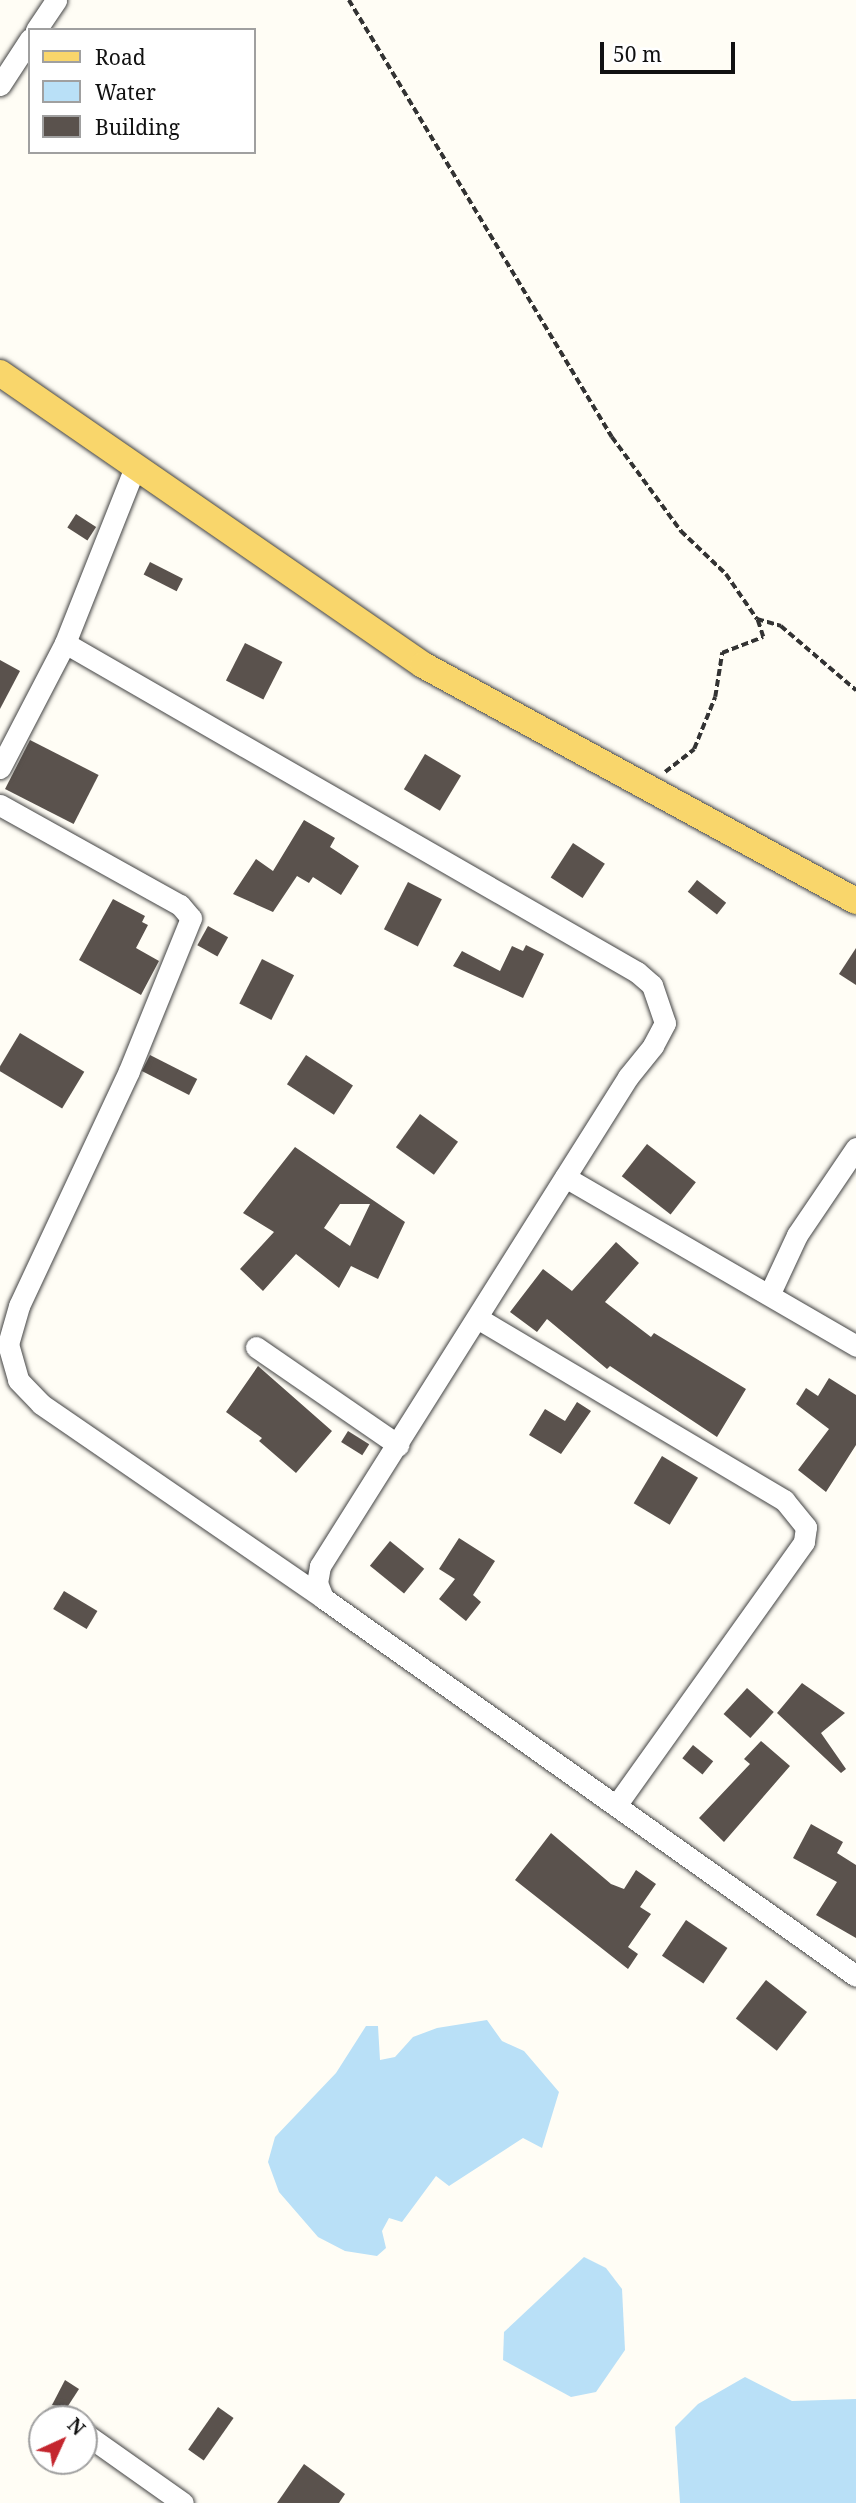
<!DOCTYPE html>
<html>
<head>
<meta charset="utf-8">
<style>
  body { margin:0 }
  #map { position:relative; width:856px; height:2503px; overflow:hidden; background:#fffdf5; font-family:"Noto Serif",serif }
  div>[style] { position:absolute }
  .water>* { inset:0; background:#b9e0f7 }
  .building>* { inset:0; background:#5a524d; transform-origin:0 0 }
  .path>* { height:3.5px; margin-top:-1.75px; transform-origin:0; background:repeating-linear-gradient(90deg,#333 0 7px,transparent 0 10.5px) }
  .roads { filter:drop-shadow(0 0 2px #444) drop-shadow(0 0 2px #444) }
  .minor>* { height:21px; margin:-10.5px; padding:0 10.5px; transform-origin:10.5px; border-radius:10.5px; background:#fff }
  .major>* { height:26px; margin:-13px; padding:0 13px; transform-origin:13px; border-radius:13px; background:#f9d66b }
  span { translate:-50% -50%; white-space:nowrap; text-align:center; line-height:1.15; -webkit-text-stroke:7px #fff; paint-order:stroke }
  .legend { position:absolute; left:28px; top:28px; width:228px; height:126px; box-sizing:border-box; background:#fff; border:2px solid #a0a0a0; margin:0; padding:9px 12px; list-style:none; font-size:21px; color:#111 }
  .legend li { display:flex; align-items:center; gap:14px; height:35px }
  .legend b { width:35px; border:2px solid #a0a0a0 }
  .north { position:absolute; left:28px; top:2405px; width:70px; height:70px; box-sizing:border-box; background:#fff; border:2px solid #a0a0a0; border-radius:50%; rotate:45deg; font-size:19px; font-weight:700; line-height:28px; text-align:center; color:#111 }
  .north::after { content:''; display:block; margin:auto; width:24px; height:32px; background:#c4262e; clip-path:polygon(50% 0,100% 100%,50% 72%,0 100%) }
  .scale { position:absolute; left:600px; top:42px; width:135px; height:32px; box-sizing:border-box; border:4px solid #111; border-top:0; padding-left:9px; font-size:21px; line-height:24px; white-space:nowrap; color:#111; -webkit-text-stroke:5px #fff; paint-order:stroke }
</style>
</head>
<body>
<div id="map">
  <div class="water">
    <i style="clip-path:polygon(487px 2020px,502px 2041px,524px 2051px,559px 2092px,542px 2148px,523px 2138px,449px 2186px,436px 2176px,402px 2222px,389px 2218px,382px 2231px,386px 2248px,377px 2256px,345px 2251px,318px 2237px,279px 2192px,268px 2162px,275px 2137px,336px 2073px,366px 2026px,378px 2026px,380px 2060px,395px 2057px,413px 2037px,437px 2028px)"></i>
    <i style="clip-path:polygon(584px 2257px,606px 2268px,622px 2289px,625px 2350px,596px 2392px,571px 2397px,503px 2360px,504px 2332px)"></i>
    <i style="clip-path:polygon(745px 2377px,792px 2401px,856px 2399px,856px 2503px,680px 2503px,675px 2427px,698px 2404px)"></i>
  </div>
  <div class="building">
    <i style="left:76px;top:514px;width:24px;height:16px;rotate:33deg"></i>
    <i style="left:150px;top:562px;width:37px;height:14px;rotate:27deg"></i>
    <i style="left:245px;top:643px;width:42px;height:42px;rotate:27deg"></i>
    <i style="clip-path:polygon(0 660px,20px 671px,0 709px)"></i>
    <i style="left:30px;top:740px;width:77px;height:55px;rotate:27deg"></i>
    <i style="left:425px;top:754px;width:42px;height:41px;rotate:31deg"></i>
    <i style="clip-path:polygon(304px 820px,335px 838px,330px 847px,359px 866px,341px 895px,313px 877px,309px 883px,297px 876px,273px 912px,233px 894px,256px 859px,273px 871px)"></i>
    <i style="left:573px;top:843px;width:38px;height:41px;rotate:33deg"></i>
    <i style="left:697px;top:880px;width:37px;height:15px;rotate:38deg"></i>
    <i style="left:408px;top:882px;width:38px;height:53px;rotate:27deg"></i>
    <i style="clip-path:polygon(113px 899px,145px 916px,142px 922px,148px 925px,136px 948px,159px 961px,141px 995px,79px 960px)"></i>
    <i style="left:208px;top:926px;width:23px;height:22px;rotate:29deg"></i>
    <i style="clip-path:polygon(526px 945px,544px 954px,523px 998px,453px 966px,462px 951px,500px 971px,512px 946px,523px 951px)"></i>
    <i style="clip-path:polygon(856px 948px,856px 985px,839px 974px)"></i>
    <i style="left:262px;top:959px;width:36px;height:50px;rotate:27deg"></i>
    <i style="left:20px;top:1033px;width:75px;height:43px;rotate:31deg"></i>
    <i style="left:150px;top:1055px;width:53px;height:18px;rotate:27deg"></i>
    <i style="left:306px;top:1055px;width:56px;height:35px;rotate:33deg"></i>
    <i style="left:420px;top:1114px;width:47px;height:41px;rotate:36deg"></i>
    <i style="left:647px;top:1144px;width:62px;height:41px;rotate:38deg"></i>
    <i style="clip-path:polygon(evenodd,295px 1147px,405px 1222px,378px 1279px,351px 1266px,339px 1288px,296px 1254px,263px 1291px,240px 1269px,274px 1232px,243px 1213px,295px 1147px,340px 1204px,370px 1204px,350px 1246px,324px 1228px,340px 1204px)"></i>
    <i style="clip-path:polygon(616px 1242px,639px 1263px,605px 1302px,651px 1337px,654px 1333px,746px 1389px,717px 1437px,610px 1366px,607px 1369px,547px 1319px,537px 1332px,510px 1312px,543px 1269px,572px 1291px)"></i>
    <i style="clip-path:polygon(258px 1366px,332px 1431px,296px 1473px,259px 1441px,262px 1438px,226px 1412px)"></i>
    <i style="clip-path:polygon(829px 1378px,856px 1395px,856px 1445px,826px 1492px,798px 1470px,829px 1429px,796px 1404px,806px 1388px,818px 1396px)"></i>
    <i style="clip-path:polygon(577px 1402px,591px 1411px,561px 1454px,529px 1435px,545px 1409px,565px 1421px)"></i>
    <i style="left:348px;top:1431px;width:25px;height:13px;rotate:32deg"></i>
    <i style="left:662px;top:1456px;width:42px;height:55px;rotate:31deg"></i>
    <i style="clip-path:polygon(459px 1538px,495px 1561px,473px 1595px,481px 1602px,466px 1621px,439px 1599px,455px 1579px,439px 1569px)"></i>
    <i style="left:390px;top:1541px;width:44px;height:32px;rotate:39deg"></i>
    <i style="left:64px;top:1591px;width:39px;height:21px;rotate:31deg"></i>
    <i style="clip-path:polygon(802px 1683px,845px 1713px,821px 1733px,846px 1769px,841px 1773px,777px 1713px)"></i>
    <i style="left:747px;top:1688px;width:36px;height:35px;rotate:42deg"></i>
    <i style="clip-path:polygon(761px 1741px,790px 1766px,724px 1842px,699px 1818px,750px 1764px,744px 1759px)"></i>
    <i style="left:693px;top:1745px;width:26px;height:17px;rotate:39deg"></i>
    <i style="clip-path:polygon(811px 1824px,843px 1842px,837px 1853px,856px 1865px,856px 1938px,816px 1915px,837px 1882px,793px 1858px)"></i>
    <i style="clip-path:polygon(551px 1833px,611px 1884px,624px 1889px,636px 1870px,656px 1884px,640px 1907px,651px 1914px,628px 1947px,638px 1954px,628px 1969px,515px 1880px)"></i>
    <i style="left:686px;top:1920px;width:50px;height:43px;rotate:34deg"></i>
    <i style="left:766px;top:1980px;width:52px;height:49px;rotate:38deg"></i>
    <i style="clip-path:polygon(65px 2380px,79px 2389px,68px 2406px,52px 2405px)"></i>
    <i style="left:218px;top:2407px;width:19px;height:52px;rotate:35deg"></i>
    <i style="clip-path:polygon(304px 2464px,345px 2494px,339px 2503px,277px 2503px)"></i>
  </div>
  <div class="path">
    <i style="left:349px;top:0;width:510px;rotate:58.96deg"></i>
    <i style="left:612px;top:437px;width:117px;rotate:53.7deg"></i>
    <i style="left:681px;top:531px;width:62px;rotate:43.7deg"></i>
    <i style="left:726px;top:574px;width:55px;rotate:55.4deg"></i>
    <i style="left:665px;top:772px;width:37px;rotate:-38deg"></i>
    <i style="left:694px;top:749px;width:56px;rotate:-68deg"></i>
    <i style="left:715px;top:697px;width:45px;rotate:-81deg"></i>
    <i style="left:722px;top:653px;width:44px;rotate:-21.3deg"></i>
    <i style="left:763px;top:637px;width:19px;rotate:-108deg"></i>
    <i style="left:757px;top:619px;width:25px;rotate:16deg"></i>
    <i style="left:781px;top:626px;width:99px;rotate:40.5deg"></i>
  </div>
  <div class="roads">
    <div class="minor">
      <i style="left:36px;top:30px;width:36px;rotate:-56deg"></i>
      <i style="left:0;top:85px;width:55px;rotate:-56.9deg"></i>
      <i style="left:65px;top:643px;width:660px;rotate:29.91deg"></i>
      <i style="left:637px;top:972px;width:20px;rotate:41deg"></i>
      <i style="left:652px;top:985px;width:40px;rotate:71.1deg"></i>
      <i style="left:665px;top:1023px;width:26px;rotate:118deg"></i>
      <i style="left:653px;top:1046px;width:40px;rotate:129deg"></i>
      <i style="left:628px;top:1077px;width:578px;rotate:122.21deg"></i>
      <i style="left:320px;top:1566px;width:17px;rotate:100deg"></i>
      <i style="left:317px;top:1583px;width:16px;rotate:68deg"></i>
      <i style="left:323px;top:1598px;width:653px;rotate:35.34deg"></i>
      <i style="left:0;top:768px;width:141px;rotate:-62.5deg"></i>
      <i style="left:65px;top:643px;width:189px;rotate:-68.3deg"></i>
      <i style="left:0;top:805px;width:206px;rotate:29.1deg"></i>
      <i style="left:180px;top:905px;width:17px;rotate:50deg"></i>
      <i style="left:191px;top:918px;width:165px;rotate:112.1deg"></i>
      <i style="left:129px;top:1071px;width:259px;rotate:115.1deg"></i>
      <i style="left:19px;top:1306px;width:40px;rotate:106deg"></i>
      <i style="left:8px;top:1344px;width:37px;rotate:74deg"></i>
      <i style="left:18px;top:1380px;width:33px;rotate:46deg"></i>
      <i style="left:41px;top:1404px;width:342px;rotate:34.5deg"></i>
      <i style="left:565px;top:1177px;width:337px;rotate:30.1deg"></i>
      <i style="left:770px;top:1293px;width:64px;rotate:-65deg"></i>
      <i style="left:797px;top:1235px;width:105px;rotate:-55.9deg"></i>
      <i style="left:479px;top:1319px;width:355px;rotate:30.7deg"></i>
      <i style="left:784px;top:1500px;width:35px;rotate:51deg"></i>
      <i style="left:806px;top:1527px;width:15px;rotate:98deg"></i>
      <i style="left:804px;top:1542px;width:324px;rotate:125.5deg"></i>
      <i style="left:256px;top:1347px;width:173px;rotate:34.6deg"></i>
      <i style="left:59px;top:2416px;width:6px;rotate:31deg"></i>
      <i style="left:84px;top:2433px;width:121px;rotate:35.3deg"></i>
    </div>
    <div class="major">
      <i style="left:0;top:373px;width:514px;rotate:34.62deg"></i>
      <i style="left:423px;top:665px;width:493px;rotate:28.6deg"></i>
    </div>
  </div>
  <ul class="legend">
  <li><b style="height:9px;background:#f9d66b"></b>Road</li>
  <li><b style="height:19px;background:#b9e0f7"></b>Water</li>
  <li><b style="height:19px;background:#5a524d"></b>Building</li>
  </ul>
  <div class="north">N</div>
  <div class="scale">50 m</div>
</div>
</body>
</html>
